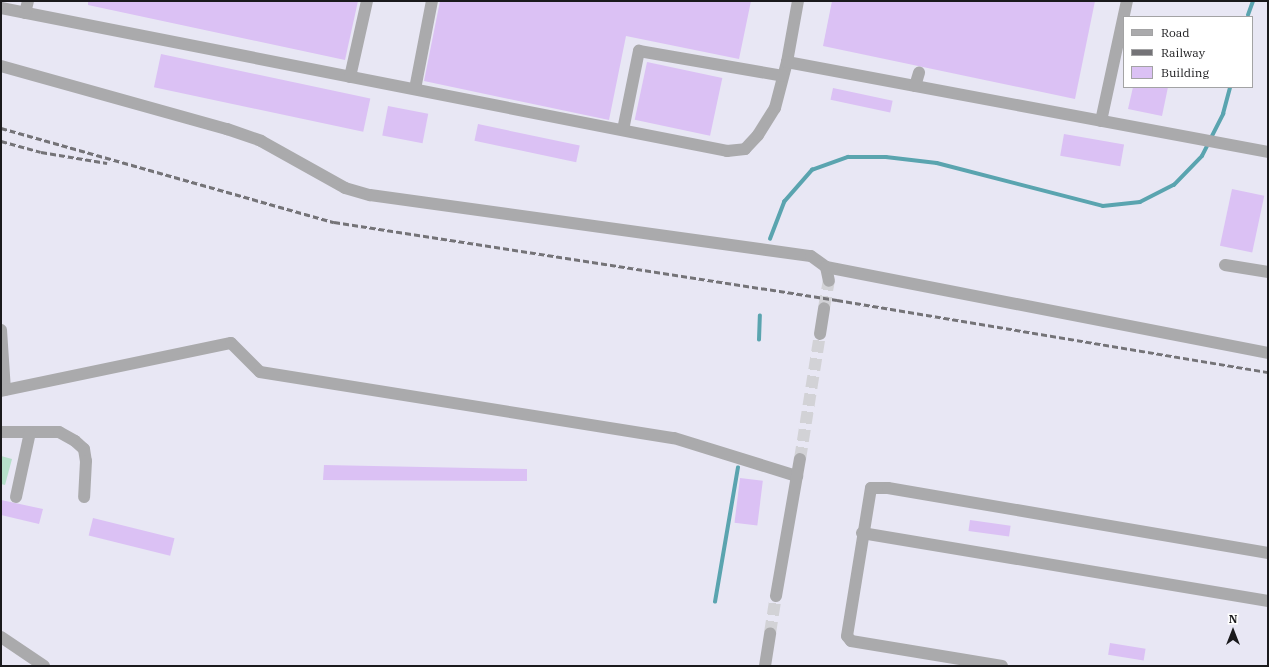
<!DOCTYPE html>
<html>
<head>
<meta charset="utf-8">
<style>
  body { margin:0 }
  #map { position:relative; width:1269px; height:667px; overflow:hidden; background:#f3f2f7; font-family:"IBM Plex Serif",serif }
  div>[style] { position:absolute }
  .built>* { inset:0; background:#e8e7f4 }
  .green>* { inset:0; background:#b6e0ca }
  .stream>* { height:3.5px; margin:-1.75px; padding:0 1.75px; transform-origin:1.75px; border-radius:1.75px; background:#5aa4af }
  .building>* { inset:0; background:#dbc1f4; transform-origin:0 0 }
  .minor-tunnel>* { height:12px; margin-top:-6px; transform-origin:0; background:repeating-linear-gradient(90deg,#d2d2d6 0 12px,transparent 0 18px) }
  .minor>* { height:12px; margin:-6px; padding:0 6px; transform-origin:6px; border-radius:6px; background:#aaaaac }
  .rail>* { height:3px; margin-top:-1.5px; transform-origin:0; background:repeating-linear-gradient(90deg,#747377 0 6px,transparent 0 9px) }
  span { translate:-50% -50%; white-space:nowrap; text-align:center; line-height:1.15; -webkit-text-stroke:3px #fff; paint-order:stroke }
  .frame { position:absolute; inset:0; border:2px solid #1a1a1c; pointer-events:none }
  .legend { position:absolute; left:1123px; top:16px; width:130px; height:72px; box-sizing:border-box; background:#fff; border:1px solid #a3a3a4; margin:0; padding:5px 7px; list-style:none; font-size:12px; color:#1a1a1c }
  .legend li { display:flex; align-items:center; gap:8px; height:20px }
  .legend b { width:20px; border:1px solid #a3a3a4 }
  .north { position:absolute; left:1213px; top:611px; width:40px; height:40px; -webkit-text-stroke:3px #fff; paint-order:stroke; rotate:0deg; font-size:11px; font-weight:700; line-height:16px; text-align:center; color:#1a1a1c }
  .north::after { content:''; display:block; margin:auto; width:14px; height:18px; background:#1a1a1c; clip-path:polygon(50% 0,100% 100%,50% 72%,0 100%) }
</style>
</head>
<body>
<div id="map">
  <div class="built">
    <i style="clip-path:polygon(evenodd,1px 1px,1268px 1px,1268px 666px,1px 666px,1px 1px,1124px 17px,1252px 17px,1252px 87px,1124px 87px,1124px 17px)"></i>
  </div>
  <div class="green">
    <i style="clip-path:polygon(1px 456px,12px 459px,5px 485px,1px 484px)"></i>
  </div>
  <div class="stream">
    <i style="left:1248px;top:15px;width:15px;rotate:-70deg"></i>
    <i style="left:1211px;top:138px;width:27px;rotate:-63deg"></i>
    <i style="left:1223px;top:114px;width:28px;rotate:-75deg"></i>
    <i style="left:770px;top:239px;width:40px;rotate:-69deg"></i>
    <i style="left:784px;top:202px;width:43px;rotate:-48.8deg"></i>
    <i style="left:812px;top:170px;width:38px;rotate:-20deg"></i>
    <i style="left:848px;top:157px;width:38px"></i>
    <i style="left:886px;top:157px;width:51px;rotate:6.7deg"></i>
    <i style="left:937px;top:163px;width:171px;rotate:14.5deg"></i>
    <i style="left:1103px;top:206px;width:37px;rotate:-6deg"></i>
    <i style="left:1140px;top:202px;width:38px;rotate:-27deg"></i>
    <i style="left:1174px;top:185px;width:40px;rotate:-46deg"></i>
    <i style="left:1202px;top:156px;width:13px;rotate:-63deg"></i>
    <i style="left:759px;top:340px;width:24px;rotate:-88deg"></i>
    <i style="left:715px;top:602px;width:136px;rotate:-80.3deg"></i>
  </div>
  <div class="building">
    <i style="clip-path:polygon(88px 1px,358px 1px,345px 60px,88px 5px)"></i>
    <i style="clip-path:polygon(440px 1px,751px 1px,739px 59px,626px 36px,609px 120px,424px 81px)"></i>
    <i style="clip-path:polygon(832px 1px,1095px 1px,1075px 99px,823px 46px)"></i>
    <i style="left:161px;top:54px;width:214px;height:34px;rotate:12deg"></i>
    <i style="left:647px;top:62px;width:77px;height:59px;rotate:12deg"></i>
    <i style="clip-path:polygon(1133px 87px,1168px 87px,1162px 116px,1128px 109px)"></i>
    <i style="left:833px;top:88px;width:61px;height:12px;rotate:12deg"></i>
    <i style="left:388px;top:106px;width:41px;height:30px;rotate:11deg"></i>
    <i style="left:478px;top:124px;width:104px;height:17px;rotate:12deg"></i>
    <i style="left:1064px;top:134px;width:61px;height:22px;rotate:10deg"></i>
    <i style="left:1232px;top:189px;width:33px;height:58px;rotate:12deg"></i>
    <i style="clip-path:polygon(324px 465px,527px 469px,527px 481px,323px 480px)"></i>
    <i style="left:740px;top:478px;width:23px;height:45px;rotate:7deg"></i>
    <i style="clip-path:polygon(1px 500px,43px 509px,39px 524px,1px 515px)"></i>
    <i style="left:93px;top:518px;width:84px;height:18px;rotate:14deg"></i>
    <i style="left:970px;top:520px;width:41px;height:11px;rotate:8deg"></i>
    <i style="left:1110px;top:643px;width:36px;height:12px;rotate:9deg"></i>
  </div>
  <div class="minor-tunnel">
    <i style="left:824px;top:308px;width:27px;rotate:-80deg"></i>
    <i style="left:800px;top:459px;width:127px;rotate:-80.9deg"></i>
    <i style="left:770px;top:633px;width:37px;rotate:-81deg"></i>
  </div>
  <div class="minor">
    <i style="left:1px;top:8px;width:740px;rotate:11.14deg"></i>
    <i style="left:727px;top:151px;width:18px;rotate:-6deg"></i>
    <i style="left:745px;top:149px;width:19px;rotate:-47deg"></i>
    <i style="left:758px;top:135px;width:32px;rotate:-58deg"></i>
    <i style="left:775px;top:108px;width:48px;rotate:-75.4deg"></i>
    <i style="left:787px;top:62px;width:62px;rotate:-79.8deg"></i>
    <i style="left:25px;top:13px;width:12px;rotate:-76deg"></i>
    <i style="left:787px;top:62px;width:489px;rotate:10.6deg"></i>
    <i style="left:1px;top:66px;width:235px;rotate:15.6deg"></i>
    <i style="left:227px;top:129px;width:36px;rotate:19deg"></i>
    <i style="left:261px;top:141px;width:96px;rotate:29.2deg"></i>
    <i style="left:345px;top:188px;width:26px;rotate:16deg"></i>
    <i style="left:370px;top:195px;width:445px;rotate:7.9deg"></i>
    <i style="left:811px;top:256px;width:19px;rotate:36deg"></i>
    <i style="left:826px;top:267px;width:14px;rotate:78deg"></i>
    <i style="left:350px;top:77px;width:78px;rotate:-77.4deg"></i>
    <i style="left:915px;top:86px;width:14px;rotate:-73deg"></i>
    <i style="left:415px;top:89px;width:90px;rotate:-79.1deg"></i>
    <i style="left:1101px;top:121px;width:123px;rotate:-77.8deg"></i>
    <i style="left:623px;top:130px;width:81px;rotate:-78.6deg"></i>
    <i style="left:639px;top:51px;width:146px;rotate:9.8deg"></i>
    <i style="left:1225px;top:265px;width:44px;rotate:9.2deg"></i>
    <i style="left:826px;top:267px;width:450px;rotate:11deg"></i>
    <i style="left:1px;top:330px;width:60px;rotate:86.2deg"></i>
    <i style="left:820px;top:334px;width:26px;rotate:-81deg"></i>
    <i style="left:1px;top:391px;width:235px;rotate:-11.8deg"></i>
    <i style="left:231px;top:343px;width:41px;rotate:45deg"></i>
    <i style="left:260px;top:372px;width:419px;rotate:9.1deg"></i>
    <i style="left:674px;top:438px;width:129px;rotate:17.2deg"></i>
    <i style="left:1px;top:432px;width:58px"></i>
    <i style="left:59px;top:432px;width:18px;rotate:29deg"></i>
    <i style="left:75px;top:441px;width:12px;rotate:42deg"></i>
    <i style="left:84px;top:449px;width:12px;rotate:81deg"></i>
    <i style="left:86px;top:461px;width:36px;rotate:93deg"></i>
    <i style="left:16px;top:497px;width:66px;rotate:-77.8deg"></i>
    <i style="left:862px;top:533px;width:412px;rotate:9.5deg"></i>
    <i style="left:776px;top:596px;width:139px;rotate:-80.1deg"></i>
    <i style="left:1px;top:637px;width:52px;rotate:34deg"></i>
    <i style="left:765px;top:666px;width:33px;rotate:-81deg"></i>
    <i style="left:1002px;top:666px;width:153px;rotate:-170.6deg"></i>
    <i style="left:851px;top:641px;width:6px;rotate:-129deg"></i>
    <i style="left:847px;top:636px;width:150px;rotate:-80.8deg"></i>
    <i style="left:871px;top:488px;width:17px"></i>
    <i style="left:888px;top:488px;width:386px;rotate:9.7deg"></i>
  </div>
  <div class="rail">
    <i style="left:1px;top:128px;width:346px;rotate:15.8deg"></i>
    <i style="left:334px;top:222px;width:509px;rotate:8.81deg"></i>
    <i style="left:837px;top:300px;width:437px;rotate:9.5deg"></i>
    <i style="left:1px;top:141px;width:41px;rotate:15.4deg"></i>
    <i style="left:41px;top:152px;width:67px;rotate:9.5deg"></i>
  </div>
  <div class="frame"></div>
  <ul class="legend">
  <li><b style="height:5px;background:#aaaaac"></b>Road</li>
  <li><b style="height:5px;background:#747377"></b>Railway</li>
  <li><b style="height:11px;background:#dbc1f4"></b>Building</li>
  </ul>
  <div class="north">N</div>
</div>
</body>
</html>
